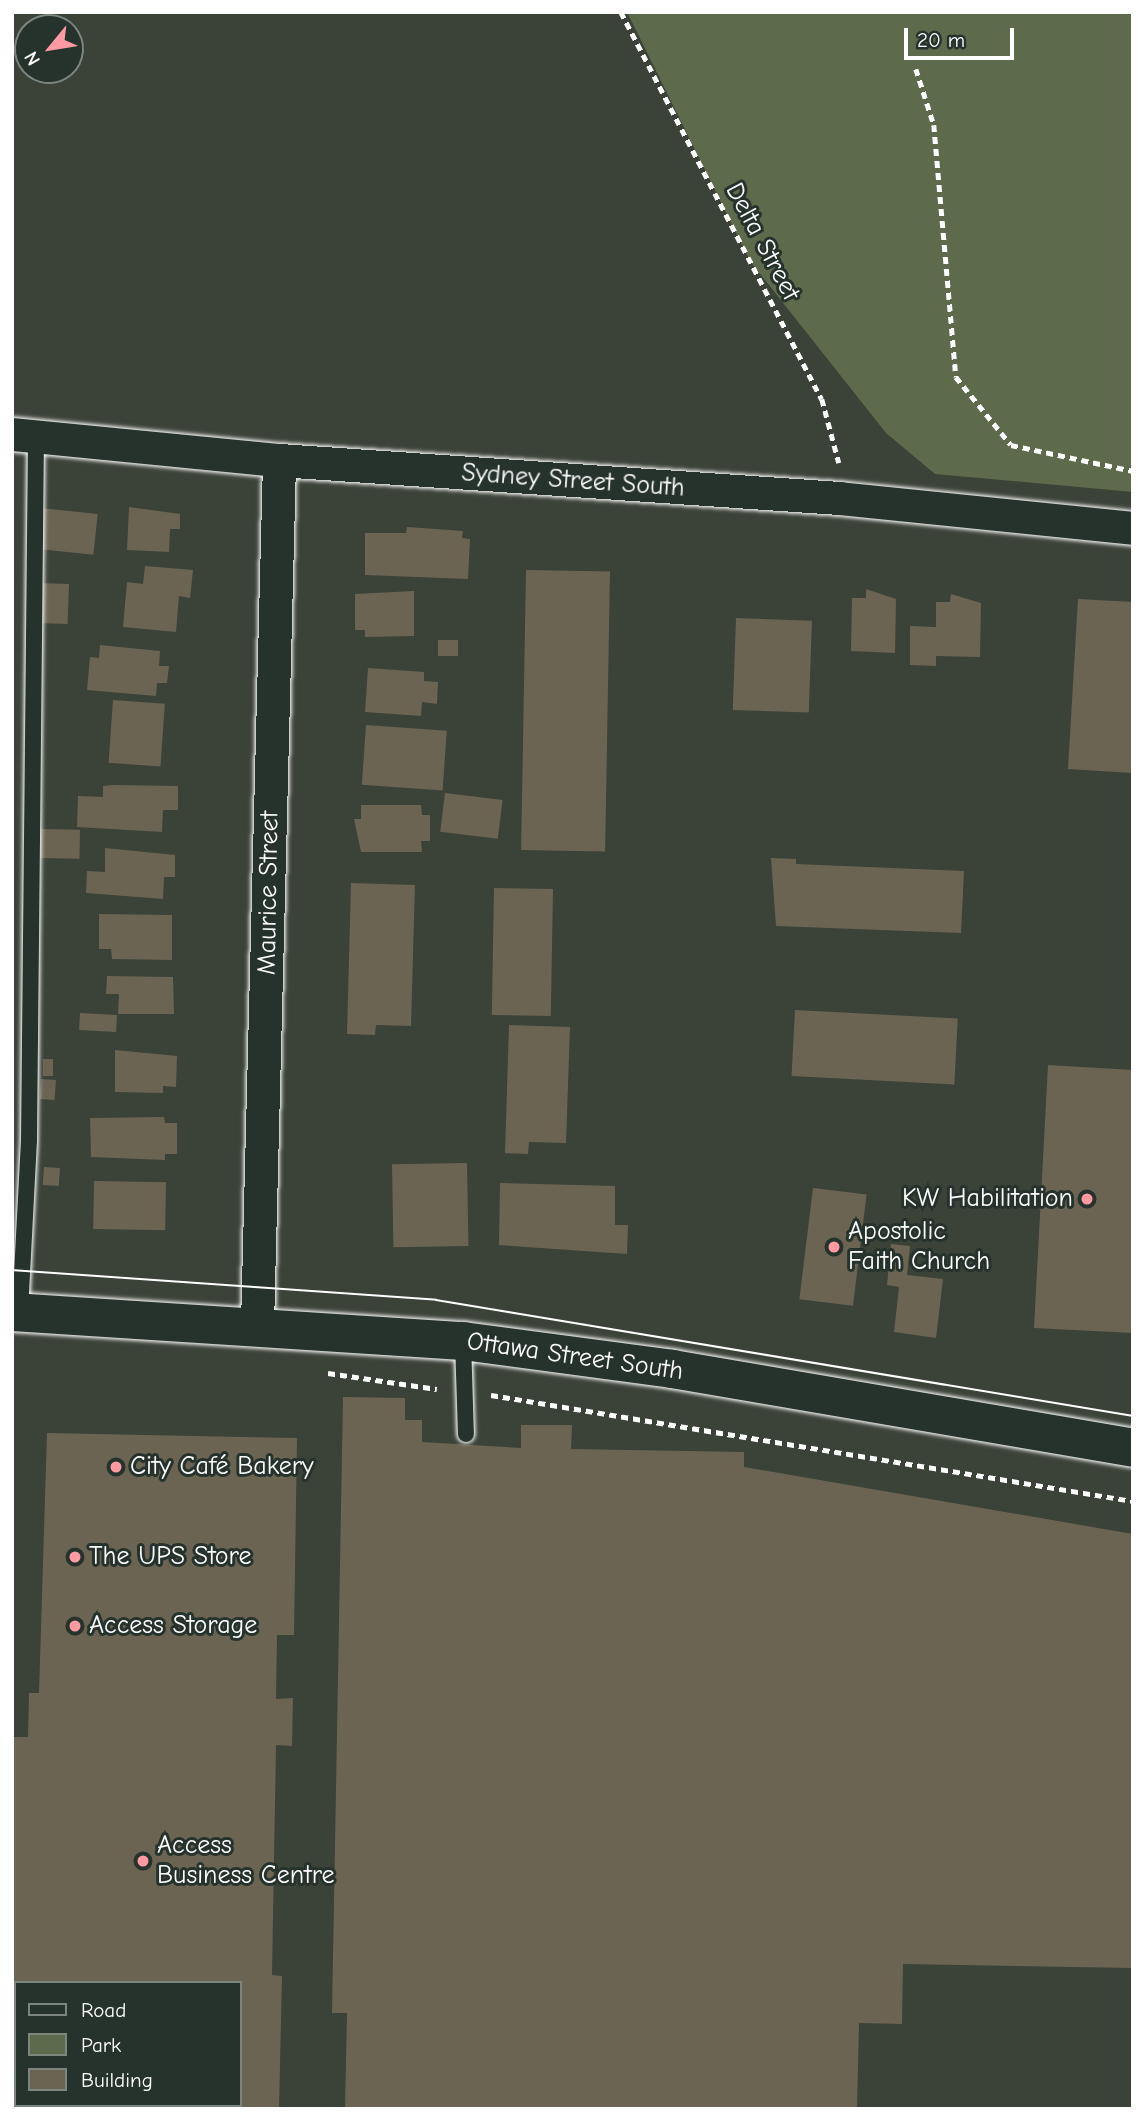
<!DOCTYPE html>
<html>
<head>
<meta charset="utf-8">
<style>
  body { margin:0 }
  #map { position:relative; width:1145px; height:2121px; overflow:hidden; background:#3b4238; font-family:"Comic Neue",sans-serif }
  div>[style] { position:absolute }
  .green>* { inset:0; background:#5d6b4c }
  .building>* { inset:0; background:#6b6453; transform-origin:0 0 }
  .path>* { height:4.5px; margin-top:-2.25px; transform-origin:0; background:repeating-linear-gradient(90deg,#fff 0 7px,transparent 0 12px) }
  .roads { filter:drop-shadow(0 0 2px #fff) drop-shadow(0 0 2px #fff) }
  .service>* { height:16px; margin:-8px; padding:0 8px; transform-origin:8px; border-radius:8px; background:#26332d }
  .minor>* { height:33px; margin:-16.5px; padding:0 16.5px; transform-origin:16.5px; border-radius:16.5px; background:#26332d }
  .secondary>* { height:38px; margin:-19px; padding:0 19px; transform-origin:19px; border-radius:19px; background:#26332d }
  .tram>* { height:2px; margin:-1px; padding:0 1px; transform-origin:1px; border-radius:1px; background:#fff }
  .dots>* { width:19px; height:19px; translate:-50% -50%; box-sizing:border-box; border:4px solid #26332d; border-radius:50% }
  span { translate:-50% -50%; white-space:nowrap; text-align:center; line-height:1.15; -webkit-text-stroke:6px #26332d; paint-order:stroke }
  .street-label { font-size:26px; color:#fff }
  .poi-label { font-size:26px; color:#fff }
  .right { translate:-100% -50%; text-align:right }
  .left { translate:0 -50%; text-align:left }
  .frame { position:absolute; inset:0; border:14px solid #fff; pointer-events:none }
  .legend { position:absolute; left:14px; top:1981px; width:228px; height:126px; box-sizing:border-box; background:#26332d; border:2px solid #7d8581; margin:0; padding:9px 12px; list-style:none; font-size:21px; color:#fff }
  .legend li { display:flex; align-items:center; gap:14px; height:35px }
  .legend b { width:35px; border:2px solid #7d8581 }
  .north { position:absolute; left:14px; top:14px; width:70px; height:70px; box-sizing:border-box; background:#26332d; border:2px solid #7d8581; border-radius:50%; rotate:240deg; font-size:19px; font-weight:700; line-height:28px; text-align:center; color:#fff }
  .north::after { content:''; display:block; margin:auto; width:24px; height:32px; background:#ff9aa2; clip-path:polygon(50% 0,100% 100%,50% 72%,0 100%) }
  .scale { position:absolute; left:904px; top:28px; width:110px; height:32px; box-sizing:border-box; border:4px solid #fff; border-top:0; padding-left:9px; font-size:21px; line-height:24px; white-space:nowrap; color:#fff; -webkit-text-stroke:5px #26332d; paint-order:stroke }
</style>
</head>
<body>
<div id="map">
  <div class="green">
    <i style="clip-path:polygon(627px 12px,1133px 12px,1133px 492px,935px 474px,886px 433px,750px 261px)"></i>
  </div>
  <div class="building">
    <i style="clip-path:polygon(129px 507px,180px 514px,180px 529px,170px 529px,169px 552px,127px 550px)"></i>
    <i style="left:40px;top:508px;width:58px;height:41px;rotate:6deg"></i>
    <i style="clip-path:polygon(407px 527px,463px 531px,462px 538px,470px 539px,468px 579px,365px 575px,365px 533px,406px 533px)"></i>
    <i style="clip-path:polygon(145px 566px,193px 570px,190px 598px,179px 596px,176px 632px,123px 627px,127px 582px,143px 584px)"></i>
    <i style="left:526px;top:570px;width:84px;height:280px;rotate:1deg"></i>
    <i style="left:37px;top:583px;width:32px;height:40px;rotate:2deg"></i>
    <i style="clip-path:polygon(866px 589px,896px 599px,895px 653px,851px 651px,852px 598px,866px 598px)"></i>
    <i style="clip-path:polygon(414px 591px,414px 636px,365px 637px,365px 630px,355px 630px,355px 594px)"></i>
    <i style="clip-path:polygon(951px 594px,981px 603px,980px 657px,936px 656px,936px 666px,910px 665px,910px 626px,936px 627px,936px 602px,950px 602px)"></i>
    <i style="clip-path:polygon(1078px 599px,1133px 602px,1133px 773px,1068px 769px)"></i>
    <i style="left:736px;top:618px;width:76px;height:92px;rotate:2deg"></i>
    <i style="left:438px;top:640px;width:20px;height:16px"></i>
    <i style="clip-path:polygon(100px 645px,160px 651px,159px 666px,169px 666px,167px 683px,157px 683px,156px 696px,87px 690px,90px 657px,99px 658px)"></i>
    <i style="clip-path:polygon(368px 668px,424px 672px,424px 681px,438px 682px,437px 704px,422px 702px,421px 716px,365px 712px)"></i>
    <i style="left:113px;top:700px;width:52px;height:63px;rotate:4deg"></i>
    <i style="left:366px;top:725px;width:81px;height:60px;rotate:4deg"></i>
    <i style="clip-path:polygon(113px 785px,178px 786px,178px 810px,163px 810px,162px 832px,77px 827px,78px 796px,103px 797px,103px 786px)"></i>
    <i style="left:445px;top:793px;width:58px;height:39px;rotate:7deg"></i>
    <i style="clip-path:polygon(361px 805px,421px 805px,422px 815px,430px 815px,430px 841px,421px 841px,422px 852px,361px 852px,354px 819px,361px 819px)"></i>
    <i style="left:39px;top:829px;width:41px;height:29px;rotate:1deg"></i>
    <i style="clip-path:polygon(105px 848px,175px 855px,175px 877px,164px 877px,163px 899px,86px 893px,87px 871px,105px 872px)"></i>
    <i style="clip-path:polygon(771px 858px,796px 859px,796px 864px,964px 871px,961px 933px,776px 926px)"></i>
    <i style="clip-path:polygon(351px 883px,415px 885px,411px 1026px,376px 1025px,375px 1035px,347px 1034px)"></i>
    <i style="left:494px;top:888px;width:59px;height:127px;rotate:1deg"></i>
    <i style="clip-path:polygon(99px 914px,172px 915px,172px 960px,112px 959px,111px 949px,99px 949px)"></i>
    <i style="clip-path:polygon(107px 976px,173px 977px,174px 1014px,118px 1014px,119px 994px,106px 994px)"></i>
    <i style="left:795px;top:1010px;width:163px;height:66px;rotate:3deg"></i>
    <i style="left:80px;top:1013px;width:37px;height:17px;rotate:3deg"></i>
    <i style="clip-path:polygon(509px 1025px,570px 1027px,566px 1143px,529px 1142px,528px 1154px,505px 1153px)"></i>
    <i style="clip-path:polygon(115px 1050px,177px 1056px,176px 1087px,163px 1086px,163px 1093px,115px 1092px)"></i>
    <i style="left:43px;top:1059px;width:10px;height:17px"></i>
    <i style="clip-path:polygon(1048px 1065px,1133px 1070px,1133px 1333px,1034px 1328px)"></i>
    <i style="left:41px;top:1079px;width:15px;height:20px;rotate:4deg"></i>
    <i style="clip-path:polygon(164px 1117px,165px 1123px,177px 1123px,177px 1154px,165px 1154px,165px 1160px,91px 1157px,90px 1118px)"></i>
    <i style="left:467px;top:1163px;width:83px;height:75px;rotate:89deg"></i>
    <i style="left:44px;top:1167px;width:16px;height:18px;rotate:4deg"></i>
    <i style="left:94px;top:1181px;width:72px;height:48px;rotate:1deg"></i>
    <i style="clip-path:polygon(500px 1183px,615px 1186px,615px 1225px,628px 1225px,627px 1254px,499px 1245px)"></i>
    <i style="left:813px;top:1188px;width:54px;height:112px;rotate:7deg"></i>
    <i style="clip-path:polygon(891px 1244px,910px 1246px,907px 1275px,943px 1279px,936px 1338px,894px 1332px,899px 1287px,887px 1285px)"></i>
    <i style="clip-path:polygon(343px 1397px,405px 1398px,405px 1420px,422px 1420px,422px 1442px,521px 1448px,521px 1425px,572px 1425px,571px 1449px,744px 1452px,744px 1467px,1133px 1534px,1133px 1968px,903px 1964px,902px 2024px,859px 2023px,857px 2109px,345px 2109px,347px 2013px,332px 2013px)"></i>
    <i style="clip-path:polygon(evenodd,47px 1433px,297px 1438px,294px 1635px,277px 1635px,276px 1699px,293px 1698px,292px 1746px,276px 1745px,272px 1975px,282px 1976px,279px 2109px,12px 2109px,12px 1737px,28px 1737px,29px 1693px,39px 1693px,47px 1433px,16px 1983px,240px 1983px,240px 2105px,16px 2105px,16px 1983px)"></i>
  </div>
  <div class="path">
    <i style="left:621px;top:12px;width:436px;rotate:62.6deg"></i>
    <i style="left:822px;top:399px;width:66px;rotate:75.1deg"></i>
    <i style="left:916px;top:69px;width:59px;rotate:72.2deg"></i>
    <i style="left:934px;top:125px;width:253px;rotate:85deg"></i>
    <i style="left:956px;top:377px;width:87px;rotate:51deg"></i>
    <i style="left:1011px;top:445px;width:125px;rotate:12deg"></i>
    <i style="left:328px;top:1373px;width:110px;rotate:8.4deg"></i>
    <i style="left:491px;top:1395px;width:651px;rotate:9.38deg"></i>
  </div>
  <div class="roads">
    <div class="service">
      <i style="left:20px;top:1312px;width:172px;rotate:-87deg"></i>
      <i style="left:29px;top:1140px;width:704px;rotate:-89.43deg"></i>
      <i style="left:463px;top:1341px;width:93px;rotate:88.2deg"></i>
    </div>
    <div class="minor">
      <i style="left:12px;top:434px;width:268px;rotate:5.6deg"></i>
      <i style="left:279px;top:460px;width:561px;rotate:3.88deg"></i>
      <i style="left:839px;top:498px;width:296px;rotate:5.8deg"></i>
      <i style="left:257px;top:1325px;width:865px;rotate:-88.54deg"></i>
    </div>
    <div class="secondary">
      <i style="left:12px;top:1312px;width:452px;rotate:3.7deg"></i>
      <i style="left:463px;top:1341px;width:211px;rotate:7.6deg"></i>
      <i style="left:672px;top:1369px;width:468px;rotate:9.7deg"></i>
    </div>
  </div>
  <div class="tram">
    <i style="left:12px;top:1270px;width:425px;rotate:4deg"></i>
    <i style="left:436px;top:1300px;width:707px;rotate:9.45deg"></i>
  </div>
  <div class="dots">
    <i style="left:1087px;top:1199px;background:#ff9aa2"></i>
    <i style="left:834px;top:1247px;background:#ff9aa2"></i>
    <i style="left:116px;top:1467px;background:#ff9aa2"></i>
    <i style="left:75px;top:1557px;background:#ff9aa2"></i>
    <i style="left:75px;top:1626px;background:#ff9aa2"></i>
    <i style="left:143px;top:1861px;background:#ff9aa2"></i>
  </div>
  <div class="street-label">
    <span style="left:762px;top:242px;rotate:62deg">Delta Street</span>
    <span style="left:573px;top:481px;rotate:4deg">Sydney Street South</span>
    <span style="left:269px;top:893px;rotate:-89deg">Maurice Street</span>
    <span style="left:575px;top:1357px;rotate:8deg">Ottawa Street South</span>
  </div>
  <div class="poi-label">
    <span class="right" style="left:1073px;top:1199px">KW Habilitation</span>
    <span class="left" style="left:848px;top:1247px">Apostolic<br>Faith Church</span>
    <span class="left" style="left:130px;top:1467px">City Café Bakery</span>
    <span class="left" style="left:89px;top:1557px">The UPS Store</span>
    <span class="left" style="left:89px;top:1626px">Access Storage</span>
    <span class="left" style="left:157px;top:1861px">Access<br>Business Centre</span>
  </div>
  <div class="frame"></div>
  <ul class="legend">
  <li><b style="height:9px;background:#26332d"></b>Road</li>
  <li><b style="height:19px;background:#5d6b4c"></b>Park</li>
  <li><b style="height:19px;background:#6b6453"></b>Building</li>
  </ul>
  <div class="north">N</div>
  <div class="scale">20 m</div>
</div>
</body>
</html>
